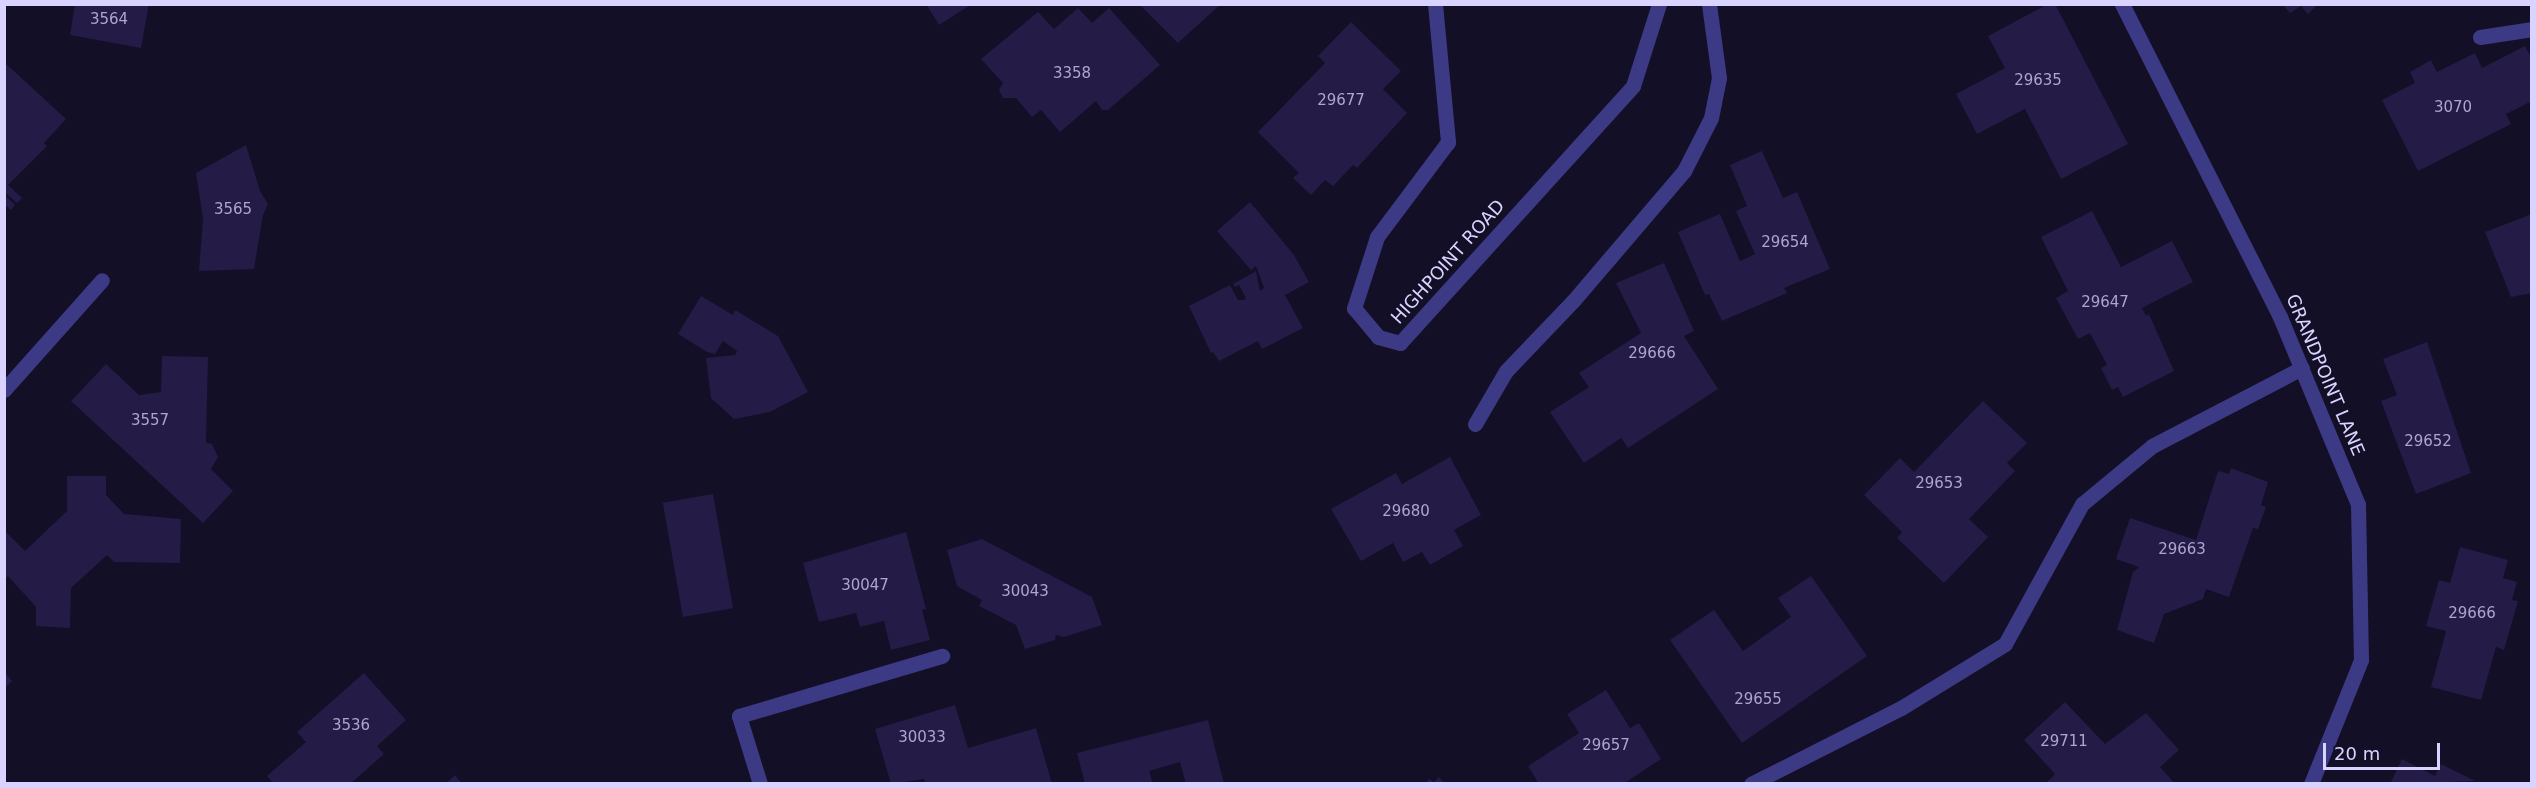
<!DOCTYPE html>
<html>
<head>
<meta charset="utf-8">
<style>
  body { margin:0 }
  #map { position:relative; width:2536px; height:788px; overflow:hidden; background:#130f26; font-family:"DejaVu Sans",sans-serif }
  div>[style] { position:absolute }
  .building>* { inset:0; background:#241b47; transform-origin:0 0 }
  .service>* { height:15px; margin:-7.5px; padding:0 7.5px; transform-origin:7.5px; border-radius:7.5px; background:#3d3a85 }
  .minor>* { height:15px; margin:-7.5px; padding:0 7.5px; transform-origin:7.5px; border-radius:7.5px; background:#3d3a85 }
  span { translate:-50% -50%; white-space:nowrap; text-align:center; line-height:1.15; -webkit-text-stroke:4.5px #130f26; paint-order:stroke }
  .number-label { font-size:15px; color:#aca6d1 }
  .number-label span { -webkit-text-stroke-width:0 }
  .street-label { font-size:18px; color:#d9d4ff }
  .frame { position:absolute; inset:0; border:6px solid #d9d4ff; pointer-events:none }
  .scale { position:absolute; left:2323px; top:743px; width:117px; height:27px; box-sizing:border-box; border:3px solid #d9d4ff; border-top:0; padding-left:8px; font-size:18px; line-height:21px; white-space:nowrap; color:#d9d4ff; -webkit-text-stroke:4px #130f26; paint-order:stroke }
</style>
</head>
<body>
<div id="map">
  <div class="building">
    <i style="clip-path:polygon(75px 4px,149px 4px,141px 48px,70px 35px)"></i>
    <i style="clip-path:polygon(926px 4px,972px 4px,939px 25px)"></i>
    <i style="clip-path:polygon(1139px 4px,1221px 4px,1178px 43px)"></i>
    <i style="clip-path:polygon(2048px 4px,2055px 4px,2128px 144px,2061px 179px,2025px 109px,1977px 134px,1956px 94px,2005px 68px,1988px 36px)"></i>
    <i style="clip-path:polygon(2282px 4px,2318px 4px,2308px 14px,2301px 6px,2290px 13px)"></i>
    <i style="clip-path:polygon(1078px 8px,1092px 23px,1109px 8px,1160px 65px,1108px 110px,1102px 110px,1096px 101px,1060px 132px,1041px 110px,1032px 117px,1016px 98px,1003px 98px,999px 90px,1003px 83px,981px 59px,1038px 12px,1054px 29px)"></i>
    <i style="clip-path:polygon(1351px 22px,1401px 71px,1383px 89px,1407px 113px,1357px 168px,1353px 165px,1333px 186px,1325px 180px,1311px 195px,1293px 178px,1299px 173px,1258px 132px,1325px 63px,1318px 56px)"></i>
    <i style="clip-path:polygon(2525px 46px,2532px 59px,2532px 101px,2506px 114px,2511px 124px,2418px 171px,2382px 100px,2415px 83px,2410px 72px,2431px 60px,2437px 72px,2475px 53px,2482px 68px)"></i>
    <i style="clip-path:polygon(4px 62px,66px 119px,44px 143px,47px 146px,8px 185px,22px 198px,17px 203px,4px 192px)"></i>
    <i style="clip-path:polygon(246px 145px,260px 191px,268px 204px,263px 215px,254px 269px,199px 271px,203px 219px,196px 173px)"></i>
    <i style="clip-path:polygon(1762px 151px,1783px 198px,1797px 192px,1830px 269px,1784px 288px,1787px 293px,1722px 321px,1709px 294px,1705px 295px,1678px 232px,1720px 214px,1740px 261px,1755px 254px,1736px 211px,1747px 206px,1730px 165px)"></i>
    <i style="clip-path:polygon(4px 194px,15px 205px,11px 210px,4px 204px)"></i>
    <i style="clip-path:polygon(1250px 202px,1294px 255px,1309px 282px,1285px 295px,1303px 328px,1262px 349px,1258px 341px,1219px 361px,1213px 352px,1211px 353px,1189px 306px,1230px 285px,1238px 300px,1244px 300px,1246px 298px,1239px 285px,1235px 287px,1233px 284px,1256px 271px,1260px 291px,1264px 288px,1256px 266px,1251px 270px,1217px 231px)"></i>
    <i style="clip-path:polygon(2092px 211px,2121px 267px,2172px 241px,2193px 282px,2142px 308px,2146px 316px,2149px 314px,2174px 371px,2123px 397px,2118px 387px,2112px 390px,2101px 368px,2107px 365px,2090px 333px,2078px 339px,2056px 298px,2068px 291px,2041px 237px)"></i>
    <i style="clip-path:polygon(2532px 214px,2532px 293px,2511px 297px,2485px 232px)"></i>
    <i style="clip-path:polygon(1664px 263px,1694px 331px,1684px 336px,1718px 389px,1628px 448px,1621px 438px,1584px 463px,1550px 412px,1589px 387px,1579px 373px,1641px 333px,1616px 283px)"></i>
    <i style="clip-path:polygon(701px 296px,733px 315px,735px 310px,778px 336px,808px 392px,770px 412px,734px 419px,711px 398px,706px 358px,735px 355px,737px 351px,723px 341px,715px 354px,707px 352px,678px 334px)"></i>
    <i style="clip-path:polygon(2427px 342px,2471px 473px,2416px 494px,2381px 401px,2397px 395px,2383px 359px)"></i>
    <i style="clip-path:polygon(162px 356px,208px 357px,206px 442px,212px 444px,218px 457px,211px 469px,233px 491px,203px 523px,71px 401px,106px 364px,139px 395px,161px 392px)"></i>
    <i style="clip-path:polygon(1983px 401px,2027px 443px,2007px 463px,2015px 471px,1969px 519px,1988px 537px,1944px 583px,1897px 538px,1902px 532px,1864px 495px,1900px 458px,1914px 472px)"></i>
    <i style="clip-path:polygon(1450px 457px,1481px 515px,1454px 530px,1463px 546px,1430px 565px,1422px 552px,1403px 562px,1393px 543px,1361px 561px,1331px 509px,1396px 473px,1402px 484px)"></i>
    <i style="clip-path:polygon(2231px 468px,2268px 482px,2261px 505px,2266px 507px,2258px 529px,2253px 528px,2229px 597px,2206px 589px,2203px 599px,2164px 614px,2154px 643px,2117px 630px,2133px 572px,2139px 567px,2116px 559px,2130px 518px,2196px 540px,2218px 471px,2229px 474px)"></i>
    <i style="clip-path:polygon(67px 476px,106px 476px,106px 495px,124px 514px,181px 519px,180px 563px,114px 562px,107px 555px,71px 588px,70px 628px,36px 626px,36px 607px,8px 576px,4px 580px,4px 530px,25px 551px,67px 511px)"></i>
    <i style="left:713px;top:494px;width:116px;height:51px;rotate:80deg"></i>
    <i style="clip-path:polygon(906px 532px,926px 609px,922px 610px,930px 640px,891px 650px,884px 621px,860px 627px,856px 613px,819px 622px,803px 563px)"></i>
    <i style="clip-path:polygon(982px 539px,1092px 597px,1102px 625px,1064px 637px,1056px 635px,1055px 640px,1025px 649px,1016px 625px,979px 606px,982px 600px,957px 586px,947px 550px)"></i>
    <i style="clip-path:polygon(2460px 547px,2508px 560px,2503px 578px,2517px 582px,2512px 600px,2518px 601px,2504px 650px,2496px 647px,2481px 700px,2431px 687px,2446px 631px,2426px 626px,2439px 580px,2450px 583px)"></i>
    <i style="clip-path:polygon(1811px 576px,1867px 656px,1742px 743px,1670px 640px,1714px 610px,1743px 651px,1791px 617px,1778px 598px)"></i>
    <i style="clip-path:polygon(5px 673px,12px 681px,5px 688px)"></i>
    <i style="clip-path:polygon(364px 673px,406px 720px,377px 746px,384px 754px,350px 784px,274px 784px,267px 776px,306px 742px,297px 732px)"></i>
    <i style="clip-path:polygon(1606px 690px,1630px 728px,1639px 723px,1661px 759px,1623px 784px,1539px 784px,1528px 766px,1579px 733px,1567px 714px)"></i>
    <i style="clip-path:polygon(2065px 702px,2105px 744px,2146px 713px,2179px 750px,2160px 767px,2175px 784px,2045px 784px,2055px 774px,2024px 740px)"></i>
    <i style="clip-path:polygon(955px 705px,968px 748px,1036px 728px,1052px 784px,926px 784px,924px 779px,891px 784px,875px 729px)"></i>
    <i style="clip-path:polygon(1208px 720px,1224px 784px,1186px 784px,1180px 762px,1149px 771px,1153px 784px,1085px 784px,1077px 753px)"></i>
    <i style="clip-path:polygon(2402px 759px,2435px 776px,2441px 764px,2475px 781px,2390px 784px)"></i>
    <i style="clip-path:polygon(455px 775px,462px 784px,445px 784px)"></i>
    <i style="clip-path:polygon(1439px 777px,1445px 784px,1425px 784px,1429px 779px,1434px 782px)"></i>
  </div>
  <div class="service">
    <i style="left:1475px;top:424px;width:61px;rotate:-59.7deg"></i>
    <i style="left:1506px;top:371px;width:97px;rotate:-46.3deg"></i>
    <i style="left:1573px;top:301px;width:171px;rotate:-49.5deg"></i>
    <i style="left:1684px;top:171px;width:59px;rotate:-63deg"></i>
    <i style="left:1711px;top:118px;width:41px;rotate:-78.7deg"></i>
    <i style="left:1719px;top:78px;width:75px;rotate:-97.7deg"></i>
    <i style="left:739px;top:716px;width:212px;rotate:-16.5deg"></i>
  </div>
  <div class="minor">
    <i style="left:1435px;top:4px;width:139px;rotate:84.6deg"></i>
    <i style="left:1448px;top:142px;width:119px;rotate:126.8deg"></i>
    <i style="left:1377px;top:237px;width:75px;rotate:107.9deg"></i>
    <i style="left:1354px;top:308px;width:38px;rotate:50deg"></i>
    <i style="left:1378px;top:337px;width:23px;rotate:15deg"></i>
    <i style="left:1400px;top:343px;width:347px;rotate:-47.8deg"></i>
    <i style="left:1633px;top:86px;width:86px;rotate:-72.4deg"></i>
    <i style="left:2122px;top:4px;width:351px;rotate:63.2deg"></i>
    <i style="left:2280px;top:317px;width:203px;rotate:67.4deg"></i>
    <i style="left:2358px;top:504px;width:156px;rotate:88.9deg"></i>
    <i style="left:2361px;top:660px;width:134px;rotate:112deg"></i>
    <i style="left:2480px;top:37px;width:53px;rotate:-8.7deg"></i>
    <i style="left:4px;top:390px;width:147px;rotate:-48.3deg"></i>
    <i style="left:739px;top:716px;width:71px;rotate:72.8deg"></i>
    <i style="left:1751px;top:784px;width:168px;rotate:-26.9deg"></i>
    <i style="left:1901px;top:708px;width:122px;rotate:-31.6deg"></i>
    <i style="left:2005px;top:644px;width:160px;rotate:-61.2deg"></i>
    <i style="left:2082px;top:504px;width:91px;rotate:-39.6deg"></i>
    <i style="left:2152px;top:446px;width:169px;rotate:-27.5deg"></i>
  </div>
  <div class="number-label">
    <span style="left:109px;top:20px">3564</span>
    <span style="left:1072px;top:74px">3358</span>
    <span style="left:2038px;top:81px">29635</span>
    <span style="left:1341px;top:101px">29677</span>
    <span style="left:2453px;top:108px">3070</span>
    <span style="left:233px;top:210px">3565</span>
    <span style="left:1785px;top:243px">29654</span>
    <span style="left:2105px;top:303px">29647</span>
    <span style="left:1652px;top:354px">29666</span>
    <span style="left:150px;top:421px">3557</span>
    <span style="left:2428px;top:442px">29652</span>
    <span style="left:1939px;top:484px">29653</span>
    <span style="left:1406px;top:512px">29680</span>
    <span style="left:2182px;top:550px">29663</span>
    <span style="left:865px;top:586px">30047</span>
    <span style="left:1025px;top:592px">30043</span>
    <span style="left:2472px;top:614px">29666</span>
    <span style="left:1758px;top:700px">29655</span>
    <span style="left:351px;top:726px">3536</span>
    <span style="left:922px;top:738px">30033</span>
    <span style="left:2064px;top:742px">29711</span>
    <span style="left:1606px;top:746px">29657</span>
  </div>
  <div class="street-label">
    <span style="left:1448px;top:262px;rotate:-48deg">HIGHPOINT ROAD</span>
    <span style="left:2325px;top:375px;rotate:67deg">GRANDPOINT LANE</span>
  </div>
  <div class="frame"></div>
  <div class="scale">20 m</div>
</div>
</body>
</html>
